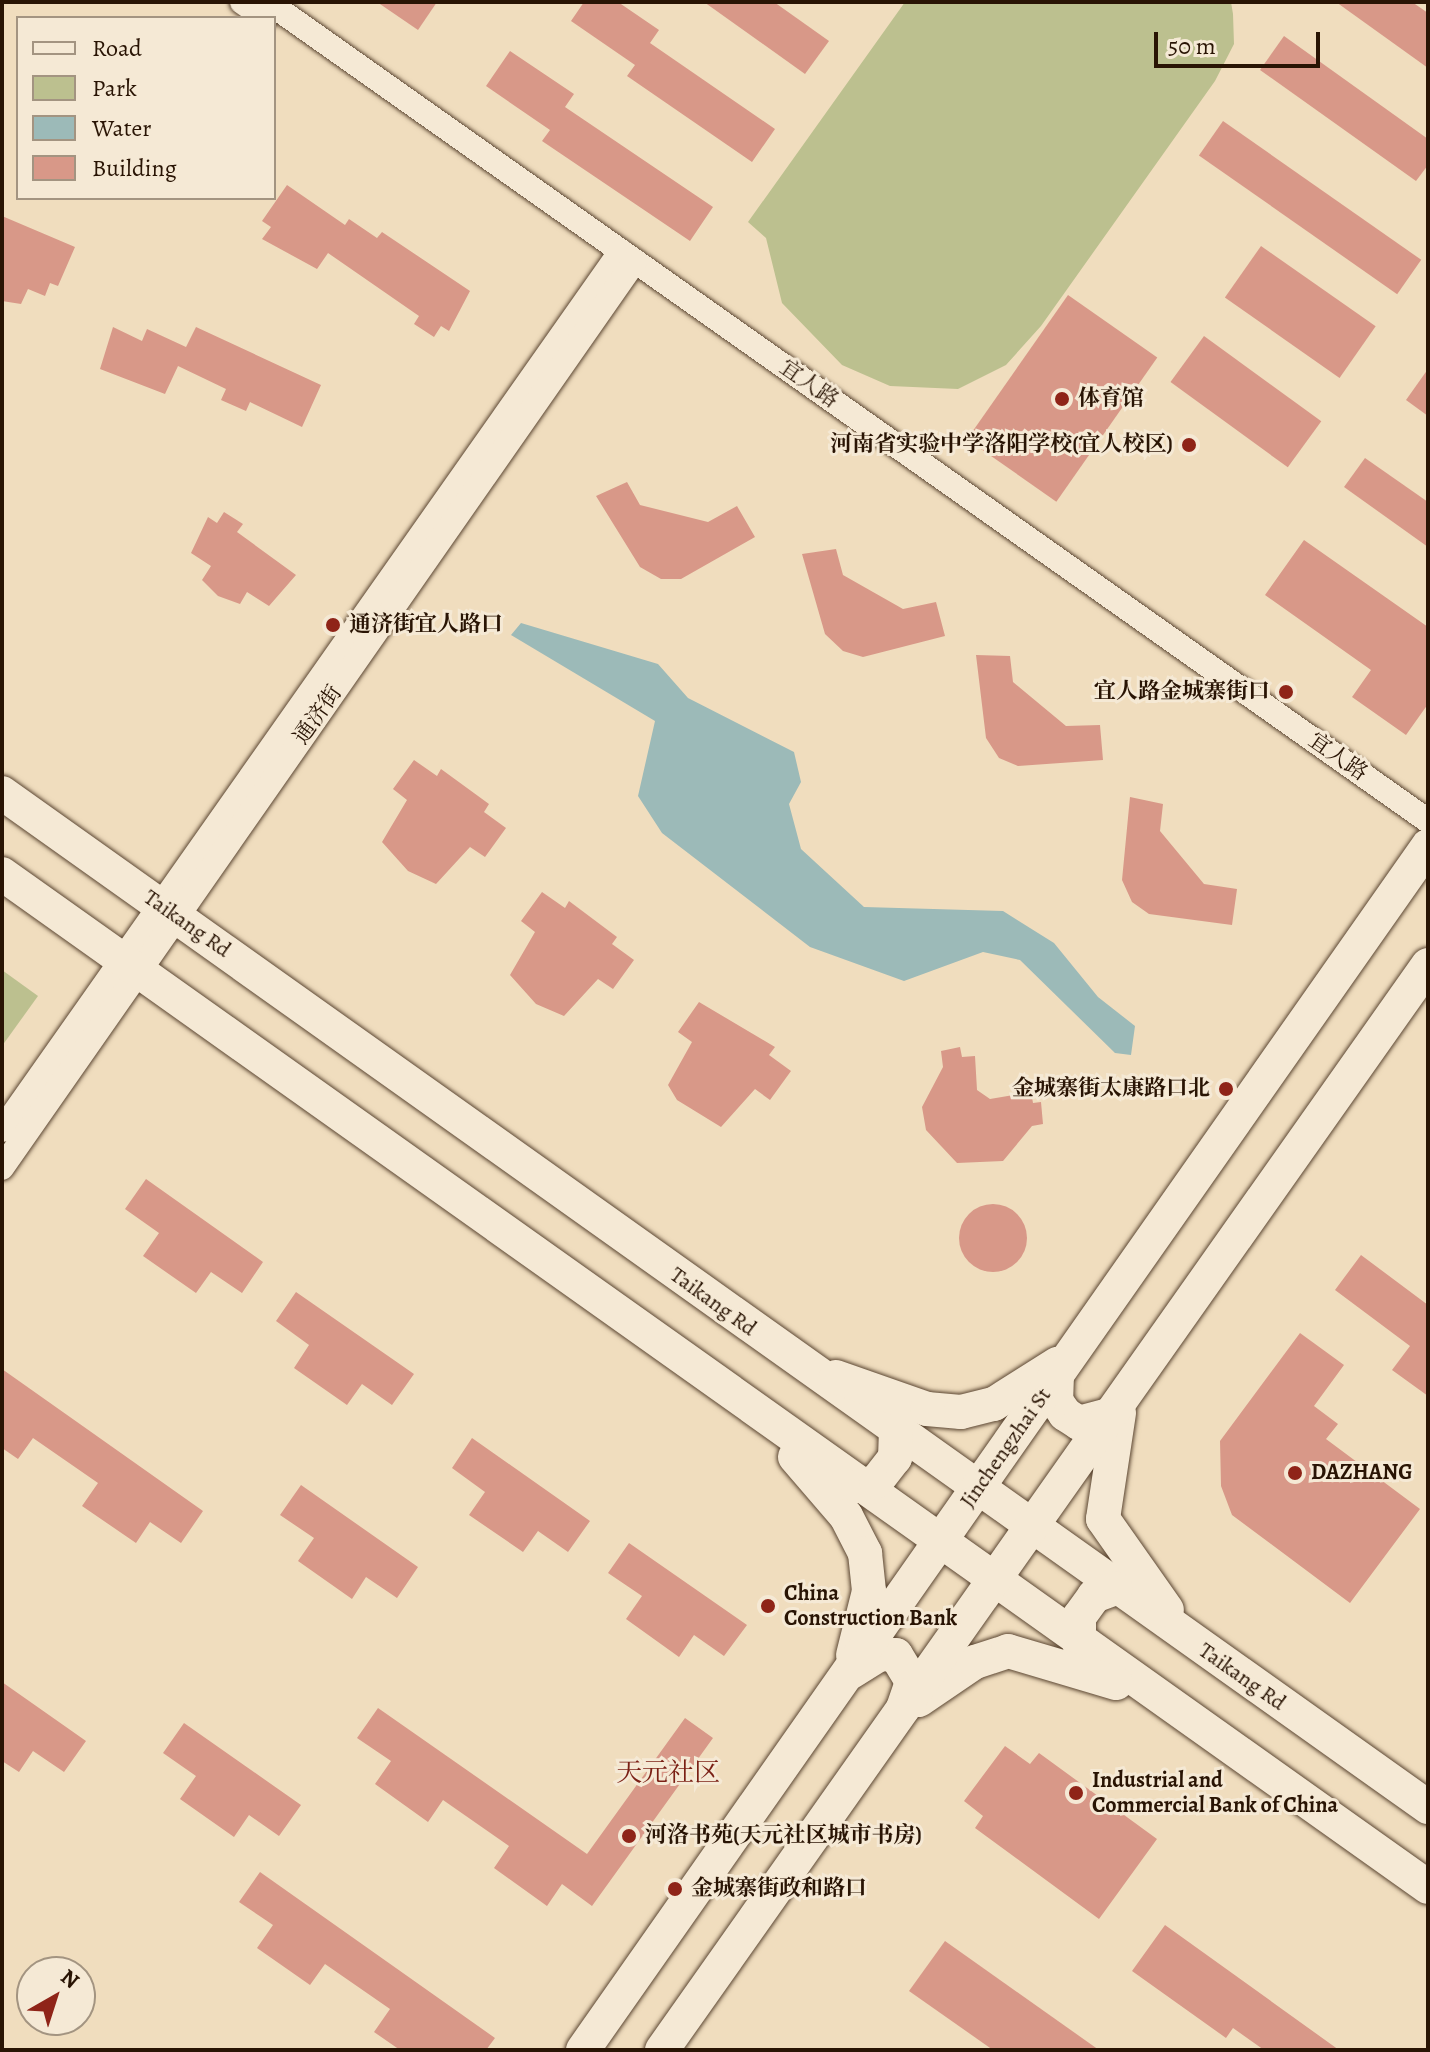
<!DOCTYPE html>
<html>
<head>
<meta charset="utf-8">
<style>
  body { margin:0 }
  #map { position:relative; width:1430px; height:2052px; overflow:hidden; background:#f0ddbe; font-family:Alegreya,"Noto Serif SC",serif }
  div>[style] { position:absolute }
  .green>* { inset:0; background:#bcc08f }
  .water>* { inset:0; background:#9cbab8 }
  .building>* { inset:0; background:#d89888; transform-origin:0 0 }
  .round { border-radius:50% }
  .roads { filter:drop-shadow(0 0 2px #5b4632) drop-shadow(0 0 2px #5b4632) }
  .street>* { height:24px; margin:-12px; padding:0 12px; transform-origin:12px; border-radius:12px; background:#f5e9d5 }
  .secondary>* { height:34px; margin:-17px; padding:0 17px; transform-origin:17px; border-radius:17px; background:#f5e9d5 }
  .dots>* { width:22px; height:22px; translate:-50% -50%; box-sizing:border-box; border:4px solid #f5e9d5; border-radius:50% }
  span { translate:-50% -50%; white-space:nowrap; text-align:center; line-height:1.15; -webkit-text-stroke:6px #f5e9d5; paint-order:stroke }
  .street-label { font-size:22px; color:#291404 }
  .poi-label { font-size:22px; color:#291404; font-weight:700 }
  .left { translate:0 -50%; text-align:left }
  .right { translate:-100% -50%; text-align:right }
  .quarter-label { font-size:26px; color:#7a1f14 }
  .frame { position:absolute; inset:0; border:4px solid #291404; pointer-events:none }
  .legend { position:absolute; left:16px; top:16px; width:260px; height:184px; box-sizing:border-box; background:#f5e9d5; border:2px solid #a39481; margin:0; padding:10px 14px; list-style:none; font-size:24px; color:#291404 }
  .legend li { display:flex; align-items:center; gap:16px; height:40px }
  .legend b { width:40px; border:2px solid #a39481 }
  .north { position:absolute; left:16px; top:1956px; width:80px; height:80px; box-sizing:border-box; background:#f5e9d5; border:2px solid #a39481; border-radius:50%; rotate:39deg; font-size:22px; font-weight:700; line-height:32px; text-align:center; color:#291404 }
  .north::after { content:''; display:block; margin:auto; width:28px; height:36px; background:#8f2418; clip-path:polygon(50% 0,100% 100%,50% 72%,0 100%) }
  .scale { position:absolute; left:1154px; top:32px; width:166px; height:36px; box-sizing:border-box; border:4px solid #291404; border-top:0; padding-left:10px; font-size:24px; line-height:28px; white-space:nowrap; color:#291404; -webkit-text-stroke:6px #f5e9d5; paint-order:stroke }
</style>
</head>
<body>
<div id="map">
  <div class="green">
    <i style="clip-path:polygon(905px 2px,1231px 2px,1233px 14px,1234px 44px,1215px 81px,1041px 326px,1006px 365px,958px 389px,890px 386px,842px 365px,782px 303px,766px 238px,748px 222px)"></i>
    <i style="clip-path:polygon(2px 970px,38px 996px,2px 1046px)"></i>
  </div>
  <div class="water">
    <i style="clip-path:polygon(521px 623px,658px 664px,688px 698px,794px 752px,801px 782px,789px 804px,801px 849px,864px 907px,1003px 911px,1054px 943px,1098px 997px,1135px 1026px,1131px 1055px,1115px 1053px,1020px 960px,983px 952px,904px 981px,810px 947px,662px 833px,638px 796px,655px 721px,511px 635px)"></i>
  </div>
  <div class="building">
    <i style="clip-path:polygon(377px 2px,437px 2px,418px 30px)"></i>
    <i style="clip-path:polygon(584px 2px,618px 2px,659px 30px,650px 43px,775px 129px,752px 162px,627px 76px,635px 65px,571px 21px)"></i>
    <i style="clip-path:polygon(704px 2px,774px 2px,829px 41px,805px 74px)"></i>
    <i style="clip-path:polygon(1336px 2px,1412px 2px,1428px 13px,1428px 68px)"></i>
    <i style="clip-path:polygon(1284px 36px,1428px 139px,1428px 165px,1416px 181px,1260px 70px)"></i>
    <i style="clip-path:polygon(510px 51px,574px 94px,565px 107px,713px 207px,690px 241px,542px 141px,550px 130px,486px 86px)"></i>
    <i style="left:1223px;top:121px;width:242px;height:42px;rotate:35deg"></i>
    <i style="clip-path:polygon(287px 185px,345px 225px,349px 219px,377px 238px,382px 232px,470px 291px,449px 331px,441px 326px,434px 337px,414px 324px,419px 316px,328px 253px,317px 269px,262px 239px,271px 227px,262px 221px)"></i>
    <i style="clip-path:polygon(2px 216px,75px 247px,58px 286px,50px 283px,45px 296px,28px 289px,21px 304px,2px 301px)"></i>
    <i style="left:1261px;top:246px;width:140px;height:63px;rotate:35deg"></i>
    <i style="left:1068px;top:295px;width:109px;height:176px;rotate:35deg"></i>
    <i style="clip-path:polygon(113px 327px,142px 341px,147px 329px,186px 347px,196px 327px,321px 385px,302px 427px,250px 402px,246px 411px,221px 400px,226px 389px,178px 366px,165px 394px,100px 369px)"></i>
    <i style="left:1204px;top:336px;width:145px;height:57px;rotate:36deg"></i>
    <i style="clip-path:polygon(1428px 369px,1428px 416px,1406px 400px)"></i>
    <i style="clip-path:polygon(1365px 458px,1428px 502px,1428px 547px,1344px 487px)"></i>
    <i style="clip-path:polygon(627px 482px,640px 505px,708px 522px,737px 506px,755px 537px,681px 579px,661px 579px,640px 567px,596px 496px)"></i>
    <i style="clip-path:polygon(224px 512px,243px 524px,237px 532px,296px 575px,269px 606px,247px 592px,240px 604px,218px 596px,202px 580px,211px 566px,191px 553px,208px 517px,217px 523px)"></i>
    <i style="clip-path:polygon(1304px 540px,1428px 627px,1428px 704px,1406px 735px,1352px 697px,1371px 670px,1265px 595px)"></i>
    <i style="clip-path:polygon(836px 549px,843px 575px,903px 609px,936px 602px,945px 636px,863px 657px,843px 651px,825px 634px,802px 554px)"></i>
    <i style="clip-path:polygon(976px 655px,1010px 656px,1013px 682px,1066px 726px,1100px 725px,1103px 760px,1018px 766px,999px 758px,986px 738px)"></i>
    <i style="clip-path:polygon(414px 760px,437px 776px,441px 769px,489px 804px,484px 812px,506px 828px,485px 857px,470px 847px,436px 884px,408px 871px,382px 842px,407px 800px,393px 789px)"></i>
    <i style="clip-path:polygon(1130px 797px,1163px 804px,1160px 831px,1204px 884px,1237px 889px,1232px 925px,1149px 914px,1132px 902px,1122px 880px)"></i>
    <i style="clip-path:polygon(542px 892px,565px 908px,569px 901px,617px 937px,612px 944px,634px 960px,613px 989px,598px 979px,564px 1016px,536px 1004px,510px 975px,535px 932px,521px 921px)"></i>
    <i style="clip-path:polygon(699px 1002px,775px 1047px,769px 1055px,791px 1071px,770px 1100px,755px 1089px,721px 1127px,677px 1100px,668px 1085px,692px 1042px,678px 1032px)"></i>
    <i style="clip-path:polygon(960px 1047px,962px 1057px,975px 1056px,977px 1090px,990px 1099px,1031px 1092px,1033px 1103px,1041px 1102px,1043px 1124px,1032px 1126px,1003px 1161px,957px 1163px,926px 1130px,922px 1107px,943px 1067px,941px 1051px)"></i>
    <i style="clip-path:polygon(146px 1179px,263px 1262px,242px 1293px,211px 1272px,196px 1293px,143px 1256px,159px 1233px,125px 1209px)"></i>
    <i class="round" style="left:959px;top:1204px;width:68px;height:68px"></i>
    <i style="clip-path:polygon(1361px 1255px,1428px 1305px,1428px 1396px,1392px 1370px,1410px 1346px,1335px 1290px)"></i>
    <i style="clip-path:polygon(296px 1292px,414px 1374px,392px 1405px,362px 1384px,347px 1405px,294px 1368px,309px 1345px,276px 1321px)"></i>
    <i style="clip-path:polygon(1300px 1333px,1344px 1365px,1314px 1406px,1338px 1424px,1326px 1439px,1420px 1509px,1350px 1603px,1232px 1515px,1221px 1486px,1220px 1441px)"></i>
    <i style="clip-path:polygon(2px 1369px,203px 1511px,181px 1543px,150px 1522px,136px 1543px,82px 1506px,98px 1483px,33px 1438px,18px 1459px,2px 1448px)"></i>
    <i style="clip-path:polygon(472px 1438px,590px 1521px,568px 1552px,538px 1531px,523px 1552px,469px 1515px,485px 1492px,452px 1468px)"></i>
    <i style="clip-path:polygon(301px 1485px,418px 1567px,397px 1598px,366px 1577px,352px 1599px,298px 1561px,314px 1538px,280px 1515px)"></i>
    <i style="clip-path:polygon(629px 1543px,747px 1625px,724px 1656px,694px 1635px,679px 1657px,626px 1619px,642px 1596px,608px 1573px)"></i>
    <i style="clip-path:polygon(2px 1682px,86px 1741px,64px 1772px,33px 1751px,19px 1772px,2px 1761px)"></i>
    <i style="clip-path:polygon(378px 1708px,587px 1854px,685px 1718px,713px 1738px,592px 1906px,562px 1884px,547px 1906px,494px 1868px,509px 1846px,443px 1800px,428px 1822px,375px 1784px,391px 1761px,357px 1738px)"></i>
    <i style="clip-path:polygon(184px 1723px,301px 1805px,279px 1836px,249px 1815px,234px 1837px,180px 1799px,196px 1776px,163px 1753px)"></i>
    <i style="clip-path:polygon(1005px 1746px,1030px 1764px,1039px 1753px,1157px 1839px,1099px 1919px,975px 1828px,983px 1816px,964px 1801px)"></i>
    <i style="clip-path:polygon(260px 1872px,495px 2038px,486px 2050px,400px 2050px,374px 2032px,390px 2009px,325px 1964px,310px 1985px,257px 1948px,273px 1925px,239px 1902px)"></i>
    <i style="clip-path:polygon(1165px 1925px,1339px 2050px,1264px 2050px,1233px 2028px,1226px 2038px,1132px 1971px)"></i>
    <i style="clip-path:polygon(945px 1941px,1099px 2050px,993px 2050px,909px 1991px)"></i>
  </div>
  <div class="roads">
    <div class="street">
      <i style="left:242px;top:2px;width:28px;rotate:35deg"></i>
      <i style="left:268px;top:2px;width:1420px;rotate:35.22deg"></i>
      <i style="left:2px;top:1130px;width:1075px;rotate:-54.85deg"></i>
      <i style="left:2px;top:1168px;width:1106px;rotate:-55.09deg"></i>
    </div>
    <div class="secondary">
      <i style="left:2px;top:793px;width:1750px;rotate:35.42deg"></i>
      <i style="left:2px;top:874px;width:1749px;rotate:35.39deg"></i>
      <i style="left:1057px;top:1375px;width:26px;rotate:92deg"></i>
      <i style="left:1056px;top:1401px;width:16px;rotate:55deg"></i>
      <i style="left:1065px;top:1414px;width:17px;rotate:33deg"></i>
      <i style="left:1079px;top:1423px;width:31px;rotate:-15deg"></i>
      <i style="left:836px;top:1377px;width:96px;rotate:19.4deg"></i>
      <i style="left:927px;top:1409px;width:34px;rotate:5deg"></i>
      <i style="left:961px;top:1412px;width:34px;rotate:-14deg"></i>
      <i style="left:994px;top:1404px;width:75px;rotate:-32.4deg"></i>
      <i style="left:1119px;top:1413px;width:107px;rotate:98.6deg"></i>
      <i style="left:1103px;top:1519px;width:111px;rotate:54.9deg"></i>
      <i style="left:795px;top:1457px;width:78px;rotate:49.2deg"></i>
      <i style="left:846px;top:1516px;width:42px;rotate:62.8deg"></i>
      <i style="left:865px;top:1553px;width:38px;rotate:84deg"></i>
      <i style="left:869px;top:1591px;width:66px;rotate:104deg"></i>
      <i style="left:858px;top:1486px;width:18px;rotate:-13deg"></i>
      <i style="left:876px;top:1482px;width:31px;rotate:-52deg"></i>
      <i style="left:895px;top:1458px;width:25px;rotate:-88deg"></i>
      <i style="left:1079px;top:1643px;width:26px;rotate:-90deg"></i>
      <i style="left:1079px;top:1617px;width:26px;rotate:-54deg"></i>
      <i style="left:1094px;top:1596px;width:23px;rotate:-20deg"></i>
      <i style="left:851px;top:1672px;width:34px;rotate:-32deg"></i>
      <i style="left:880px;top:1654px;width:16px;rotate:4deg"></i>
      <i style="left:896px;top:1655px;width:31px;rotate:59deg"></i>
      <i style="left:912px;top:1682px;width:28px;rotate:109deg"></i>
      <i style="left:919px;top:1700px;width:68px;rotate:-34.2deg"></i>
      <i style="left:975px;top:1662px;width:35px;rotate:-18deg"></i>
      <i style="left:1008px;top:1651px;width:113px;rotate:16.5deg"></i>
      <i style="left:583px;top:2050px;width:1471px;rotate:-54.94deg"></i>
      <i style="left:662px;top:2050px;width:1328px;rotate:-54.78deg"></i>
    </div>
  </div>
  <div class="dots">
    <i style="left:1062px;top:399px;background:#8f2418"></i>
    <i style="left:1189px;top:445px;background:#8f2418"></i>
    <i style="left:333px;top:625px;background:#8f2418"></i>
    <i style="left:1286px;top:692px;background:#8f2418"></i>
    <i style="left:1226px;top:1089px;background:#8f2418"></i>
    <i style="left:1295px;top:1473px;background:#8f2418"></i>
    <i style="left:768px;top:1606px;background:#8f2418"></i>
    <i style="left:1076px;top:1793px;background:#8f2418"></i>
    <i style="left:629px;top:1836px;background:#8f2418"></i>
    <i style="left:675px;top:1889px;background:#8f2418"></i>
  </div>
  <div class="street-label">
    <span style="left:809px;top:384px;rotate:35deg">宜人路</span>
    <span style="left:318px;top:715px;rotate:-55deg">通济街</span>
    <span style="left:1338px;top:757px;rotate:35deg">宜人路</span>
    <span style="left:187px;top:924px;rotate:35deg">Taikang Rd</span>
    <span style="left:713px;top:1302px;rotate:36deg">Taikang Rd</span>
    <span style="left:1006px;top:1448px;rotate:-55deg">Jinchengzhai St</span>
    <span style="left:1242px;top:1677px;rotate:35deg">Taikang Rd</span>
  </div>
  <div class="poi-label">
    <span class="left" style="left:1078px;top:399px">体育馆</span>
    <span class="right" style="left:1173px;top:445px">河南省实验中学洛阳学校(宜人校区)</span>
    <span class="left" style="left:349px;top:625px">通济街宜人路口</span>
    <span class="right" style="left:1270px;top:692px">宜人路金城寨街口</span>
    <span class="right" style="left:1210px;top:1089px">金城寨街太康路口北</span>
    <span class="left" style="left:1311px;top:1473px">DAZHANG</span>
    <span class="left" style="left:784px;top:1606px">China<br>Construction Bank</span>
    <span class="left" style="left:1092px;top:1793px">Industrial and<br>Commercial Bank of China</span>
    <span class="left" style="left:645px;top:1836px">河洛书苑(天元社区城市书房)</span>
    <span class="left" style="left:691px;top:1889px">金城寨街政和路口</span>
  </div>
  <div class="quarter-label">
    <span style="left:668px;top:1773px">天元社区</span>
  </div>
  <div class="frame"></div>
  <ul class="legend">
  <li><b style="height:10px;background:#f5e9d5"></b>Road</li>
  <li><b style="height:22px;background:#bcc08f"></b>Park</li>
  <li><b style="height:22px;background:#9cbab8"></b>Water</li>
  <li><b style="height:22px;background:#d89888"></b>Building</li>
  </ul>
  <div class="north">N</div>
  <div class="scale">50 m</div>
</div>
</body>
</html>
